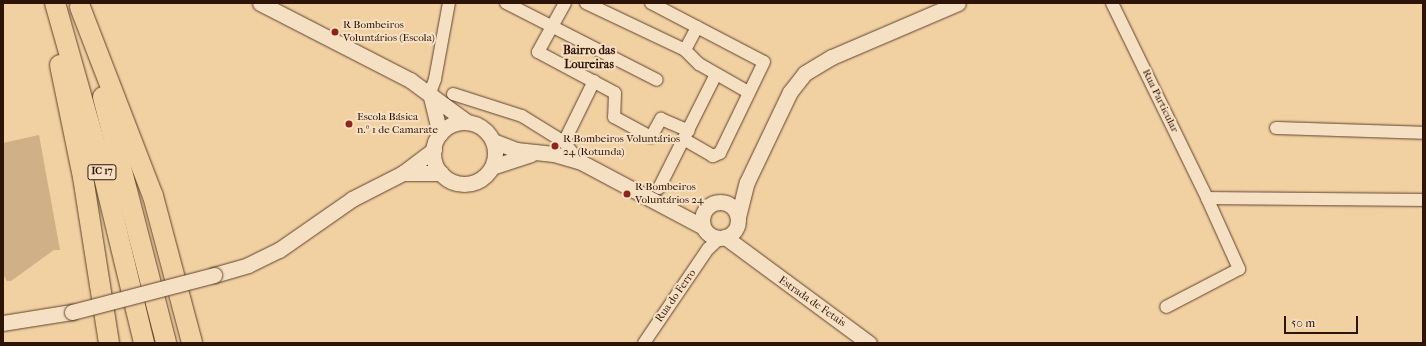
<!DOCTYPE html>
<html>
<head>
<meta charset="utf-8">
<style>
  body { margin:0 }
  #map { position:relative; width:1426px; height:346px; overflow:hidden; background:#f1d0a2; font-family:"IM FELL French Canon",serif }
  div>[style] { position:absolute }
  .green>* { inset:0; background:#d0b087 }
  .roads { filter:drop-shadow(0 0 1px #5f432d) drop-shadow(0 0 1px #5f432d) }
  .minor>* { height:12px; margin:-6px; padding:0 6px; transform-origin:6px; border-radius:6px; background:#f6e0c3 }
  .tertiary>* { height:15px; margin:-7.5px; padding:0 7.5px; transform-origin:7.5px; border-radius:7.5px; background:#f6e0c3 }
  .tertiary>.ring { margin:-7.5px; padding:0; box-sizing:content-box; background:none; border:15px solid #f6e0c3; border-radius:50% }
  .trunk>* { height:20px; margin:-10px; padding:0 10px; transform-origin:10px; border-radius:10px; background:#f1d0a2 }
  .bridges { filter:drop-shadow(0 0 1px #5f432d) drop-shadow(0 0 1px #5f432d) }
  .tertiary-bridge>* { height:15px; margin:-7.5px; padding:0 7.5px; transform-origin:7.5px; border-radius:7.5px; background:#f6e0c3 }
  .dots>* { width:11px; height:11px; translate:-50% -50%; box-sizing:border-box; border:2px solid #f6e0c3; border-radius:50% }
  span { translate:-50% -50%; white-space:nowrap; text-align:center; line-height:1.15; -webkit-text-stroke:4px #f6e0c3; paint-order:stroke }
  .shield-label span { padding:1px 3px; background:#f6e0c3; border:1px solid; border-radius:3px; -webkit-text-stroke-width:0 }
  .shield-label { font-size:10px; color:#2e1406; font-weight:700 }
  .poi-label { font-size:11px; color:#2e1406 }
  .left { translate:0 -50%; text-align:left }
  .street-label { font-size:11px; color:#2e1406 }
  .neighbourhood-label { font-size:12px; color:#2e1406; font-weight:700 }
  .frame { position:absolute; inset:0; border:4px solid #2e1406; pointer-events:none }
  .scale { position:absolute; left:1284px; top:316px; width:74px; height:18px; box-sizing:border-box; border:2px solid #2e1406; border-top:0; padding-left:5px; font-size:12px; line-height:14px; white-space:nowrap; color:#2e1406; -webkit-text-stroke:3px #f6e0c3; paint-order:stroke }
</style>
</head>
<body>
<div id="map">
  <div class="green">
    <i style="clip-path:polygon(39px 135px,60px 250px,54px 250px,11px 281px,7px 281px,3px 274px,3px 143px)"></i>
  </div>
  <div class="roads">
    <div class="minor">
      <i style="left:506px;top:3px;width:169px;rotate:27deg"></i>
      <i style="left:565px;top:3px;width:56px;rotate:118.9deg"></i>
      <i style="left:538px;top:52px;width:87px;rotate:28deg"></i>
      <i style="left:615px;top:93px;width:24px;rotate:92deg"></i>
      <i style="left:614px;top:117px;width:42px;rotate:28.4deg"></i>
      <i style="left:651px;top:137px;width:21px;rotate:-61deg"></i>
      <i style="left:661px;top:119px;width:30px;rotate:23deg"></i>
      <i style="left:586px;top:3px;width:110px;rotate:25.4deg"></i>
      <i style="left:685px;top:50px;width:20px;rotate:45deg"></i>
      <i style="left:699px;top:64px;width:56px;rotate:29.7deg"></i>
      <i style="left:651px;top:3px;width:127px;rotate:27.6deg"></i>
      <i style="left:764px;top:62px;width:101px;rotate:115.8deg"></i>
      <i style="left:720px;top:153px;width:8px;rotate:157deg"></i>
      <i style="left:713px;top:156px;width:32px;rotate:-150deg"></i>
      <i style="left:1112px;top:3px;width:217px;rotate:64deg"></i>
      <i style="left:1207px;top:198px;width:78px;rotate:65.7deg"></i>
      <i style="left:1239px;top:269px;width:82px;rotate:152.5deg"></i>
      <i style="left:685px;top:50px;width:26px;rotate:-62deg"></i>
      <i style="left:430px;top:93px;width:15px;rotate:-70deg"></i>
      <i style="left:435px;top:79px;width:77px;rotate:-79.6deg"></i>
      <i style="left:453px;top:94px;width:72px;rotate:17.7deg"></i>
      <i style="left:522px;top:116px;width:49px;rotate:31.8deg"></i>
      <i style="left:564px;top:142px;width:24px;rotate:52deg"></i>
      <i style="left:1276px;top:128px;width:147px;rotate:1.9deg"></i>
      <i style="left:564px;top:142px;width:68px;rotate:-63.8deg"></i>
      <i style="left:659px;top:188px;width:127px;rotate:-63.4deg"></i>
      <i style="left:1207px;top:198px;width:216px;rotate:0.5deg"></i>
      <i style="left:644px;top:343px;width:114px;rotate:-55.8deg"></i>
      <i style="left:708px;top:249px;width:16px;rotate:-43deg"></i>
    </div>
    <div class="tertiary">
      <i style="left:260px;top:3px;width:169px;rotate:27.2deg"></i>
      <i style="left:410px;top:80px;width:71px;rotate:36.4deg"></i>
      <i style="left:430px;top:93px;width:42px;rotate:76.3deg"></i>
      <i class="ring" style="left:433px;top:122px;width:47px;height:47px"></i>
      <i style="left:493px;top:141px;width:25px;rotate:21deg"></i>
      <i style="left:516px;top:150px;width:38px;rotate:6deg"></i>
      <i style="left:554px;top:154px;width:26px;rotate:16deg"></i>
      <i style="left:579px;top:161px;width:140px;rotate:28deg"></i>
      <i style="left:492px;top:167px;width:41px;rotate:-18.4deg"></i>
      <i style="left:403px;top:173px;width:38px"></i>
      <i class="ring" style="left:702px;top:202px;width:21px;height:21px"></i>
      <i style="left:738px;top:217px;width:36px;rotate:-76deg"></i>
      <i style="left:747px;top:182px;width:100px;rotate:-64.5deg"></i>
      <i style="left:790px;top:92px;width:24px;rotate:-52deg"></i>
      <i style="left:805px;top:73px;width:31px;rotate:-31deg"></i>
      <i style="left:832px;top:57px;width:137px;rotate:-23.2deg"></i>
      <i style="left:725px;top:237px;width:179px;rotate:36.4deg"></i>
      <i style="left:214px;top:275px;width:35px;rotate:-16deg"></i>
      <i style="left:248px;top:265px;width:34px;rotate:-26deg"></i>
      <i style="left:279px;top:250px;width:89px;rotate:-34.9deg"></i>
      <i style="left:352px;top:199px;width:57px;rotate:-27deg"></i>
      <i style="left:403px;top:173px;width:39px;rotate:-37deg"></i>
      <i style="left:3px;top:323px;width:70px;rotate:-9.1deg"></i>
    </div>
    <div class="trunk">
      <i style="left:55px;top:3px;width:173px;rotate:74.2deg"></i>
      <i style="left:102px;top:169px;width:179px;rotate:76.4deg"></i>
      <i style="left:80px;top:7px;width:203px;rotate:68.9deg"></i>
      <i style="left:153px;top:196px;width:152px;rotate:75.1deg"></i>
      <i style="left:60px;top:65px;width:114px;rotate:78.4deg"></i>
      <i style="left:83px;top:177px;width:168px;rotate:81.1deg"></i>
      <i style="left:103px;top:97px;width:254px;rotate:75.6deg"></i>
    </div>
  </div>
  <div class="bridges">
    <div class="tertiary-bridge">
      <i style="left:72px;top:312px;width:147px;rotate:-14.6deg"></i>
    </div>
  </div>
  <div class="dots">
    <i style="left:335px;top:32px;background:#8f2418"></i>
    <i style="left:349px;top:124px;background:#8f2418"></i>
    <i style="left:555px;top:146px;background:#8f2418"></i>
    <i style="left:627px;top:194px;background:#8f2418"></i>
  </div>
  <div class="shield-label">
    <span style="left:102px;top:172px">IC 17</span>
  </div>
  <div class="poi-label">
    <span class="left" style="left:343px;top:32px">R Bombeiros<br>Voluntários (Escola)</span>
    <span class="left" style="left:357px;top:124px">Escola Básica<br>n.º 1 de Camarate</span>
    <span class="left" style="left:563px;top:146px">R Bombeiros Voluntários<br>24 (Rotunda)</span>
    <span class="left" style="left:635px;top:194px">R Bombeiros<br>Voluntários 24</span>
  </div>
  <div class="street-label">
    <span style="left:1160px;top:101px;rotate:64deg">Rua Particular</span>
    <span style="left:676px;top:296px;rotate:-55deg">Rua do Ferro</span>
    <span style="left:812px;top:302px;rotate:35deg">Estrada de Fetais</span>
  </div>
  <div class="neighbourhood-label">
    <span style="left:589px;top:58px">Bairro das<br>Loureiras</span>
  </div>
  <div class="frame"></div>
  <div class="scale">50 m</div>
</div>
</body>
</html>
